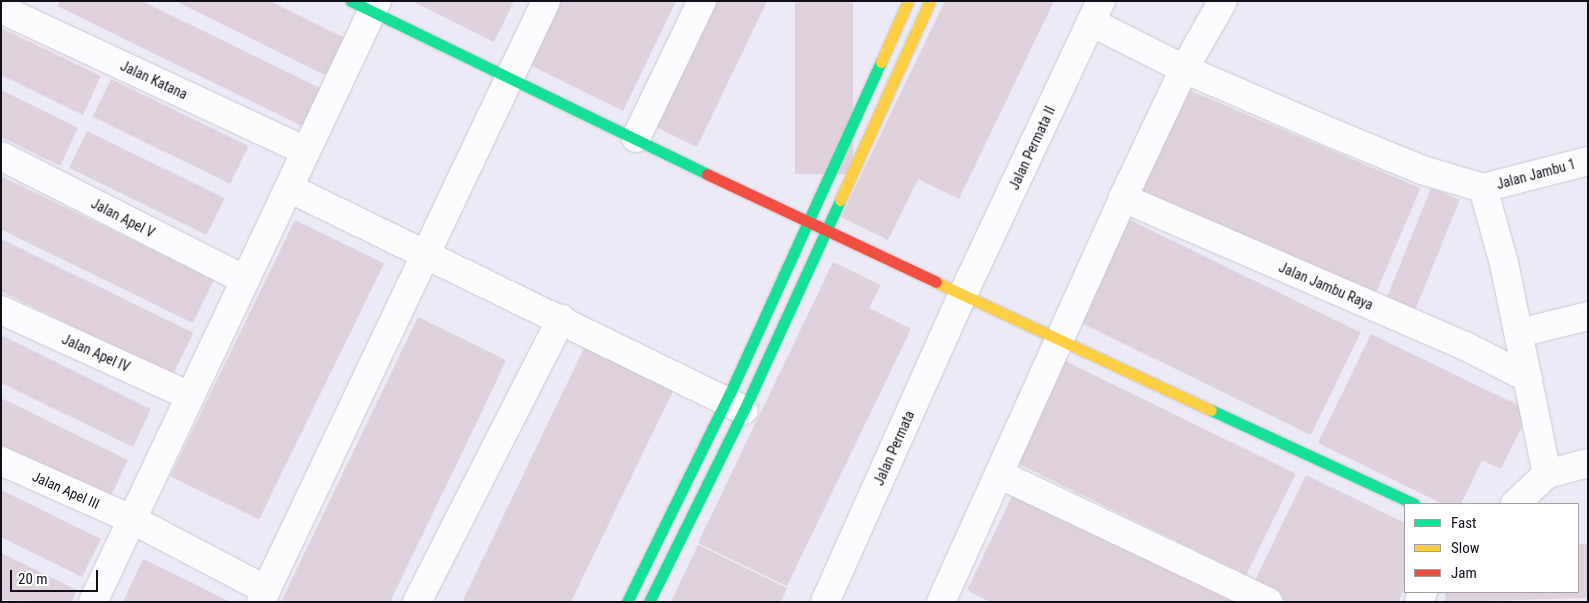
<!DOCTYPE html>
<html>
<head>
<meta charset="utf-8">
<style>
  body { margin:0 }
  #map { position:relative; width:1589px; height:603px; overflow:hidden; background:#eceaf6; font-family:"Roboto Condensed",sans-serif }
  div>[style] { position:absolute }
  .building>* { inset:0; background:#dfd2dc; transform-origin:0 0 }
  .roads { filter:drop-shadow(0 0 1px #cac8d3) drop-shadow(0 0 1px #cac8d3) }
  .street>* { height:28px; margin:-14px; padding:0 14px; transform-origin:14px; border-radius:14px; background:#fcfcfe }
  .fast>* { height:11px; margin:-5.5px; padding:0 5.5px; transform-origin:5.5px; border-radius:5.5px; background:#16e098 }
  .slow>* { height:11px; margin:-5.5px; padding:0 5.5px; transform-origin:5.5px; border-radius:5.5px; background:#ffcf43 }
  .jam>* { height:11px; margin:-5.5px; padding:0 5.5px; transform-origin:5.5px; border-radius:5.5px; background:#f24e42 }
  span { translate:-50% -50%; white-space:nowrap; text-align:center; line-height:1.15; -webkit-text-stroke:4px #fff; paint-order:stroke }
  .street-label { font-size:14px; color:#110f1a }
  .frame { position:absolute; inset:0; border:2px solid #110f1a; pointer-events:none }
  .legend { position:absolute; left:1404px; top:503px; width:175px; height:90px; box-sizing:border-box; background:#fff; border:1px solid #a09fa3; margin:0; padding:6px 9px; list-style:none; font-size:15px; color:#110f1a }
  .legend li { display:flex; align-items:center; gap:10px; height:25px }
  .legend b { width:25px; border:1px solid #a09fa3 }
  .scale { position:absolute; left:10px; top:570px; width:88px; height:22px; box-sizing:border-box; border:2px solid #110f1a; border-top:0; padding-left:6px; font-size:15px; line-height:18px; white-space:nowrap; color:#110f1a; -webkit-text-stroke:4px #fff; paint-order:stroke }
</style>
</head>
<body>
<div id="map">
  <div class="building">
    <i style="clip-path:polygon(60px 1px,142px 1px,326px 91px,308px 129px,57px 6px)"></i>
    <i style="clip-path:polygon(175px 1px,270px 1px,349px 40px,331px 78px)"></i>
    <i style="clip-path:polygon(412px 1px,514px 1px,494px 42px)"></i>
    <i style="clip-path:polygon(558px 1px,676px 1px,623px 111px,528px 64px)"></i>
    <i style="clip-path:polygon(709px 1px,767px 1px,697px 147px,650px 124px)"></i>
    <i style="left:795px;top:1px;width:58px;height:173px"></i>
    <i style="clip-path:polygon(945px 1px,1054px 1px,959px 199px,918px 179px,888px 240px,841px 217px)"></i>
    <i style="clip-path:polygon(1px 28px,101px 76px,83px 115px,1px 75px)"></i>
    <i style="left:111px;top:79px;width:153px;height:42px;rotate:26deg"></i>
    <i style="left:1182px;top:87px;width:259px;height:113px;rotate:23deg"></i>
    <i style="clip-path:polygon(1px 90px,78px 128px,60px 166px,1px 137px)"></i>
    <i style="left:87px;top:131px;width:153px;height:41px;rotate:26deg"></i>
    <i style="left:1px;top:176px;width:237px;height:48px;rotate:26deg"></i>
    <i style="left:1431px;top:188px;width:31px;height:121px;rotate:22deg"></i>
    <i style="left:1128px;top:219px;width:259px;height:114px;rotate:26deg"></i>
    <i style="left:295px;top:220px;width:99px;height:285px;rotate:26deg"></i>
    <i style="left:1px;top:239px;width:214px;height:47px;rotate:26deg"></i>
    <i style="clip-path:polygon(833px 262px,881px 285px,869px 308px,911px 329px,787px 586px,698px 543px)"></i>
    <i style="clip-path:polygon(418px 317px,506px 360px,487px 401px,390px 602px,281px 602px)"></i>
    <i style="clip-path:polygon(1371px 334px,1530px 411px,1501px 469px,1482px 460px,1461px 504px,1443px 504px,1318px 443px)"></i>
    <i style="clip-path:polygon(1px 335px,151px 409px,133px 447px,1px 383px)"></i>
    <i style="clip-path:polygon(586px 344px,675px 387px,655px 428px,571px 602px,462px 602px)"></i>
    <i style="left:1063px;top:360px;width:259px;height:113px;rotate:26deg"></i>
    <i style="clip-path:polygon(1px 398px,128px 460px,110px 498px,1px 445px)"></i>
    <i style="clip-path:polygon(1306px 475px,1405px 523px,1405px 587px,1398px 602px,1289px 602px,1253px 584px)"></i>
    <i style="clip-path:polygon(1016px 488px,1248px 602px,990px 602px,967px 590px)"></i>
    <i style="clip-path:polygon(1px 490px,101px 539px,82px 577px,1px 537px)"></i>
    <i style="clip-path:polygon(1578px 544px,1588px 544px,1588px 598px,1446px 602px,1445px 592px,1578px 592px)"></i>
    <i style="clip-path:polygon(698px 545px,787px 588px,781px 602px,671px 602px)"></i>
    <i style="clip-path:polygon(1px 553px,77px 590px,72px 602px,1px 600px)"></i>
    <i style="clip-path:polygon(143px 559px,191px 582px,230px 602px,123px 602px)"></i>
  </div>
  <div class="roads">
    <div class="street">
      <i style="left:1px;top:9px;width:336px;rotate:25deg"></i>
      <i style="left:1091px;top:22px;width:104px;rotate:26.8deg"></i>
      <i style="left:1184px;top:69px;width:161px;rotate:23.4deg"></i>
      <i style="left:1332px;top:133px;width:97px;rotate:22.3deg"></i>
      <i style="left:1422px;top:170px;width:64px;rotate:16.4deg"></i>
      <i style="left:1483px;top:188px;width:78px;rotate:74.4deg"></i>
      <i style="left:1504px;top:263px;width:215px;rotate:78.5deg"></i>
      <i style="left:636px;top:138px;width:152px;rotate:-64.3deg"></i>
      <i style="left:1px;top:156px;width:274px;rotate:26.9deg"></i>
      <i style="left:289px;top:188px;width:506px;rotate:26.01deg"></i>
      <i style="left:1483px;top:188px;width:108px;rotate:-14.4deg"></i>
      <i style="left:1123px;top:198px;width:370px;rotate:23.4deg"></i>
      <i style="left:1463px;top:345px;width:73px;rotate:26.9deg"></i>
      <i style="left:1px;top:310px;width:208px;rotate:24.5deg"></i>
      <i style="left:1519px;top:333px;width:71px;rotate:-13.8deg"></i>
      <i style="left:1px;top:461px;width:142px;rotate:24deg"></i>
      <i style="left:131px;top:519px;width:153px;rotate:27.7deg"></i>
      <i style="left:266px;top:590px;width:13px;rotate:113deg"></i>
      <i style="left:1001px;top:475px;width:296px;rotate:25.4deg"></i>
      <i style="left:1515px;top:504px;width:44px;rotate:-43.2deg"></i>
      <i style="left:1547px;top:474px;width:42px;rotate:-15deg"></i>
      <i style="left:266px;top:590px;width:652px;rotate:-64.57deg"></i>
      <i style="left:93px;top:602px;width:665px;rotate:-64.71deg"></i>
      <i style="left:417px;top:602px;width:318px;rotate:-63deg"></i>
      <i style="left:825px;top:602px;width:338px;rotate:-65.9deg"></i>
      <i style="left:963px;top:294px;width:324px;rotate:-64.8deg"></i>
      <i style="left:941px;top:602px;width:443px;rotate:-65.7deg"></i>
      <i style="left:1123px;top:198px;width:143px;rotate:-64.7deg"></i>
      <i style="left:1184px;top:69px;width:78px;rotate:-60.2deg"></i>
      <i style="left:1419px;top:602px;width:11px;rotate:-68deg"></i>
    </div>
    <div class="fast">
      <i style="left:351px;top:1px;width:396px;rotate:25.9deg"></i>
      <i style="left:1211px;top:410px;width:224px;rotate:24.8deg"></i>
      <i style="left:627px;top:602px;width:233px;rotate:-63.8deg"></i>
      <i style="left:730px;top:393px;width:364px;rotate:-65.5deg"></i>
      <i style="left:649px;top:602px;width:214px;rotate:-63.7deg"></i>
      <i style="left:744px;top:410px;width:231px;rotate:-65.4deg"></i>
    </div>
    <div class="slow">
      <i style="left:881px;top:62px;width:67px;rotate:-66.1deg"></i>
      <i style="left:840px;top:200px;width:218px;rotate:-65.7deg"></i>
      <i style="left:936px;top:282px;width:303px;rotate:25deg"></i>
    </div>
    <div class="jam">
      <i style="left:707px;top:174px;width:253px;rotate:25.2deg"></i>
    </div>
  </div>
  <div class="street-label">
    <span style="left:154px;top:80px;rotate:25deg">Jalan Katana</span>
    <span style="left:1032px;top:148px;rotate:-65deg">Jalan Permata II</span>
    <span style="left:1536px;top:174px;rotate:-15deg">Jalan Jambu 1</span>
    <span style="left:123px;top:218px;rotate:27deg">Jalan Apel V</span>
    <span style="left:1326px;top:286px;rotate:23deg">Jalan Jambu Raya</span>
    <span style="left:96px;top:353px;rotate:24deg">Jalan Apel IV</span>
    <span style="left:894px;top:448px;rotate:-66deg">Jalan Permata</span>
    <span style="left:66px;top:490px;rotate:24deg">Jalan Apel III</span>
  </div>
  <div class="frame"></div>
  <ul class="legend">
  <li><b style="height:6px;background:#16e098"></b>Fast</li>
  <li><b style="height:6px;background:#ffcf43"></b>Slow</li>
  <li><b style="height:6px;background:#f24e42"></b>Jam</li>
  </ul>
  <div class="scale">20 m</div>
</div>
</body>
</html>
